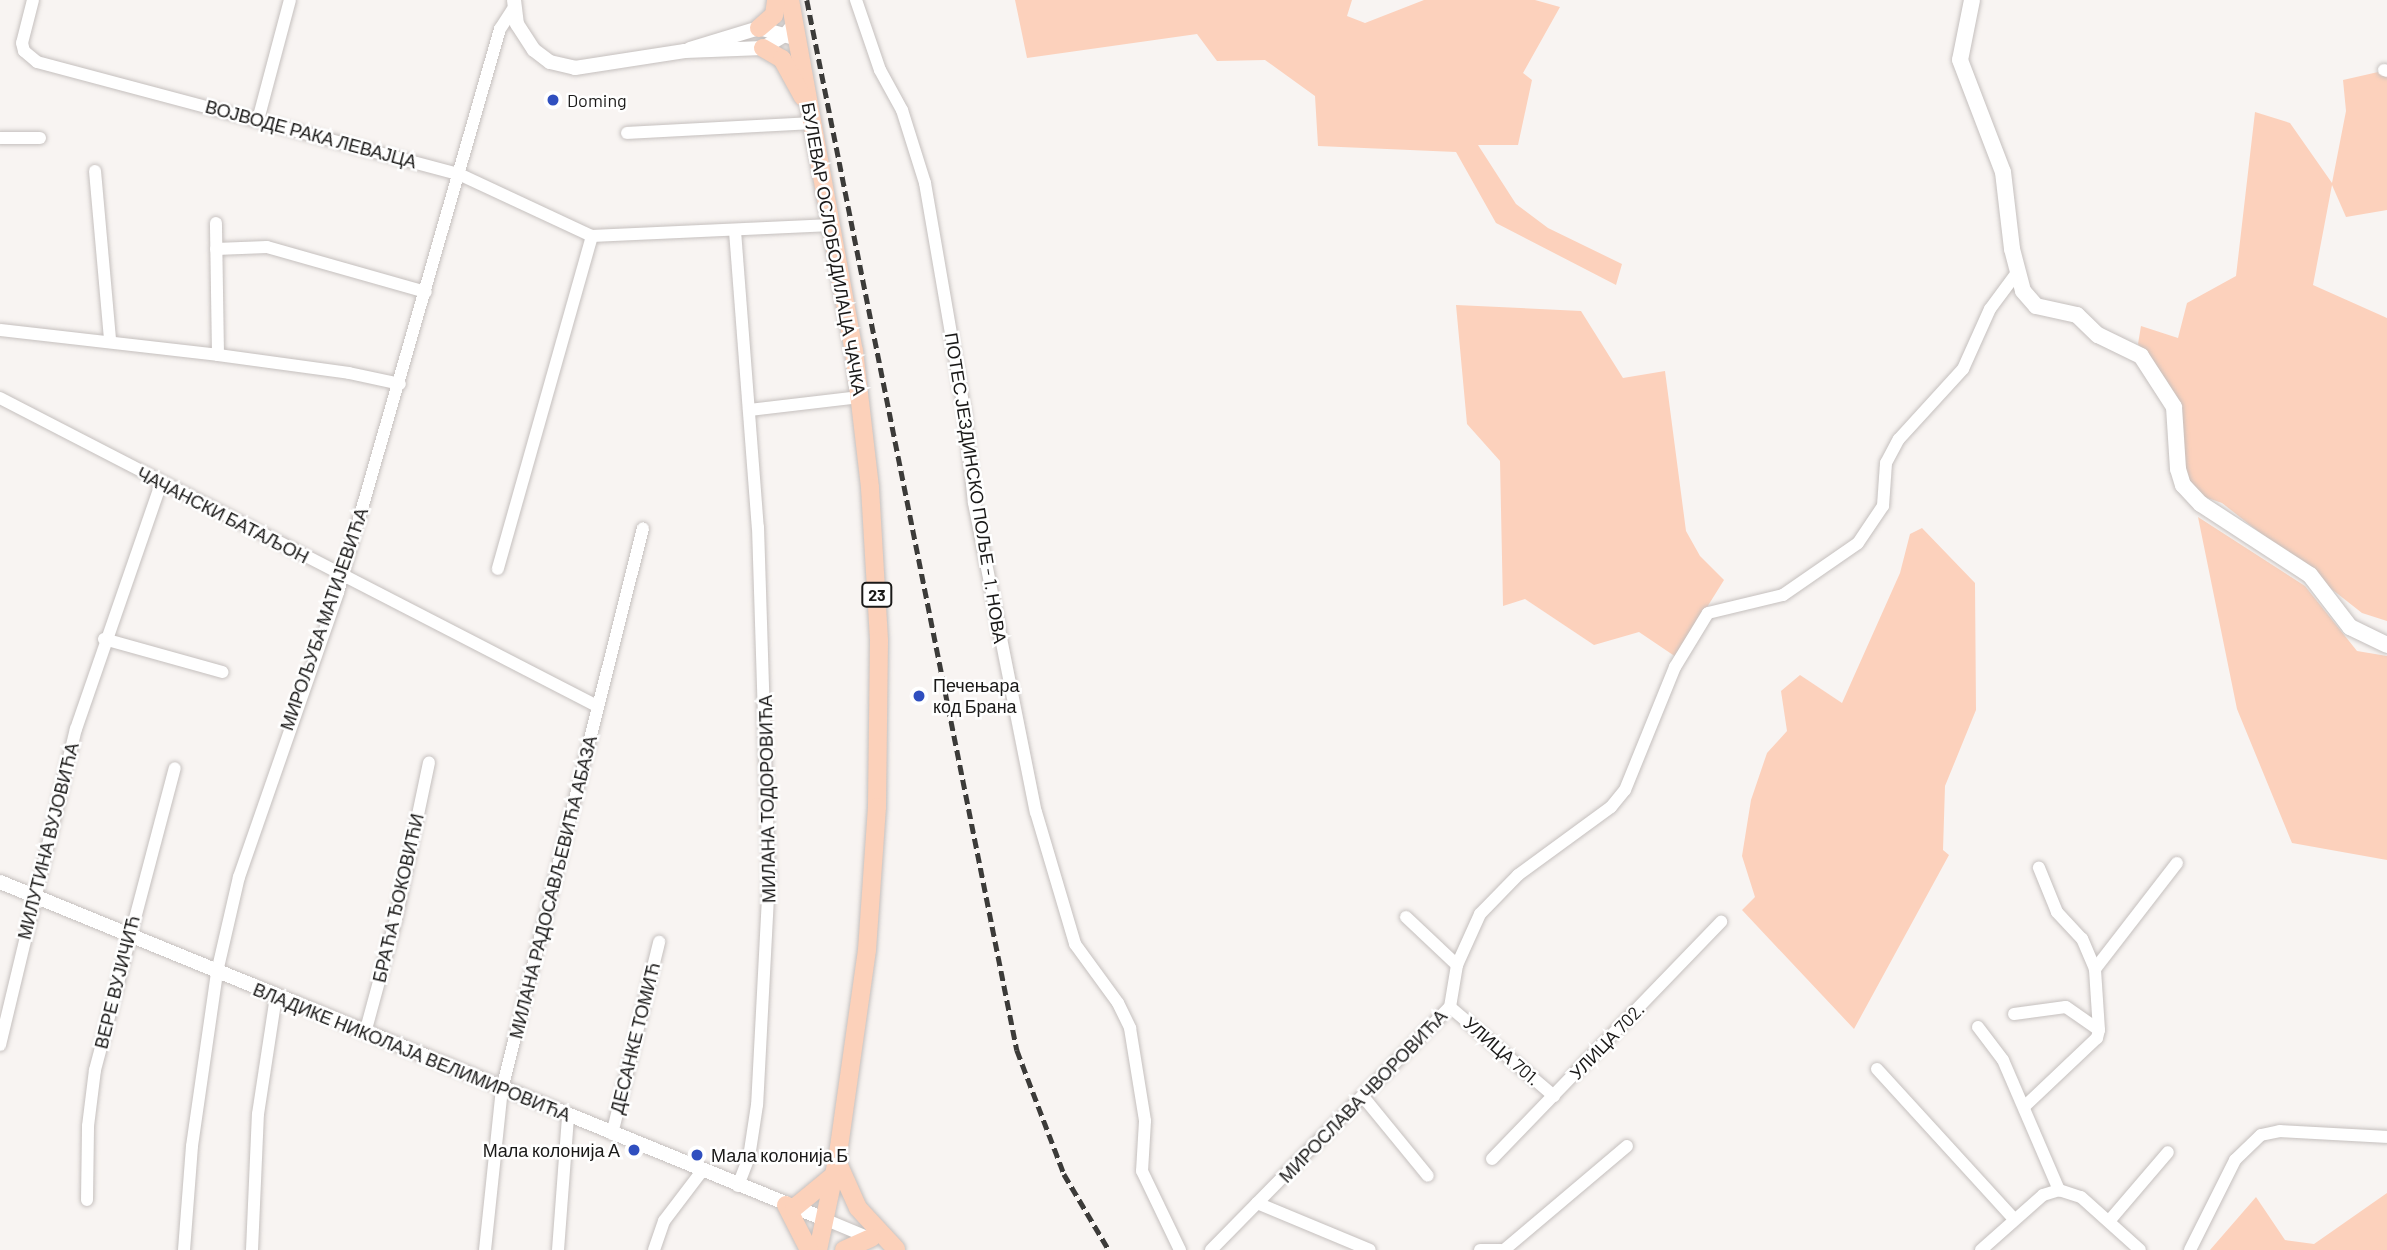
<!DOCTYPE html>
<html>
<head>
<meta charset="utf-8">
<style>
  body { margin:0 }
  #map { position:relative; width:2387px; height:1250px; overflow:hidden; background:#f8f4f2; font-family:Barlow,sans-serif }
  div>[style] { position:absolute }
  .green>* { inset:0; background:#fcd1bc }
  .roads { filter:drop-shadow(0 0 2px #c5c0be) drop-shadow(0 0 2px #c5c0be) }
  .minor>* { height:12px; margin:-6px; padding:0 6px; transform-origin:6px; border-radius:6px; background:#fff }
  .tertiary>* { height:14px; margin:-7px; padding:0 7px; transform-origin:7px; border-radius:7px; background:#fff }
  .secondary>* { height:16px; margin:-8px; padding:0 8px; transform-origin:8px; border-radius:8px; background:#fff }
  .primary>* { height:18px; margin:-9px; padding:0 9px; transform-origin:9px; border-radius:9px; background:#fcd1ba }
  .rail>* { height:4.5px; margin-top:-2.25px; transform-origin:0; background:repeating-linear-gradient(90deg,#3c3b39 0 10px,transparent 0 15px) }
  .dots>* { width:19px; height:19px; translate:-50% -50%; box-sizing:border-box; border:4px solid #fff; border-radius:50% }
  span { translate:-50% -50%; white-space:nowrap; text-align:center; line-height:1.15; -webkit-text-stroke:5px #fff; paint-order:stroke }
  .shield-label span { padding:2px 5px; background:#fff; border:2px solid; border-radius:5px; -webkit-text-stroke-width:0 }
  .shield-label { font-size:16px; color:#1a1918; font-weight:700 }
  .poi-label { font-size:18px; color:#1a1918 }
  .left { translate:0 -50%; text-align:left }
  .right { translate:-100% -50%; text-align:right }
  .street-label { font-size:18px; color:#1a1918 }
</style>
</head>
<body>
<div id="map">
  <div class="green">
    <i style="clip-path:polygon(1015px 0,1352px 0,1347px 16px,1365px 23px,1424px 0,1535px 0,1560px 7px,1523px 73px,1532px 80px,1518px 145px,1478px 145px,1516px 204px,1548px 228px,1622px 264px,1616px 285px,1496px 223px,1456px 152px,1318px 146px,1315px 96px,1265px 60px,1217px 61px,1197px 34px,1027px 58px)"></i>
    <i style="clip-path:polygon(2387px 70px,2387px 210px,2346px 217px,2332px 185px,2313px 285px,2387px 318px,2387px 621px,2362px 613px,2222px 503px,2184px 490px,2183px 423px,2167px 381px,2138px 344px,2141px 326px,2178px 338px,2187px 303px,2236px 276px,2255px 112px,2290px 123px,2332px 183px,2346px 111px,2343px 80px)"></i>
    <i style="clip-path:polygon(1456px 305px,1581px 311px,1623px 378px,1665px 371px,1686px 531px,1700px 556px,1724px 580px,1676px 657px,1639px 632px,1594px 645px,1525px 599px,1503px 606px,1500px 461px,1467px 424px)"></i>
    <i style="clip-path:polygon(2198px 517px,2305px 586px,2357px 651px,2387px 656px,2387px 860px,2292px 843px,2237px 709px)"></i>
    <i style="clip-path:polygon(1922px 528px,1975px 583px,1976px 710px,1945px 786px,1943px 850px,1949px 855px,1854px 1029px,1742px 910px,1755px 897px,1742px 856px,1751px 800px,1767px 753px,1787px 731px,1781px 691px,1800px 675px,1842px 703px,1900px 573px,1910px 534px)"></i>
    <i style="clip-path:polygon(2387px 1193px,2387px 1250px,2210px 1250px,2256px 1197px,2285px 1240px,2314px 1244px)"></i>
  </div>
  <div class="roads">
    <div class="minor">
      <i style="left:33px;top:0;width:44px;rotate:104.3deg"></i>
      <i style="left:22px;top:43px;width:8px;rotate:76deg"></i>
      <i style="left:24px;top:51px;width:17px;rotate:40deg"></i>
      <i style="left:37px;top:62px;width:439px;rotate:14.9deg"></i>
      <i style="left:461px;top:175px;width:145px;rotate:25deg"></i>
      <i style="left:592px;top:236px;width:346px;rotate:105.8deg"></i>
      <i style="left:856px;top:0;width:74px;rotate:71.1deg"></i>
      <i style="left:880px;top:70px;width:46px;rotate:61.2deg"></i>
      <i style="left:902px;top:110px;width:77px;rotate:72.5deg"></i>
      <i style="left:925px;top:183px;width:235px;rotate:80.2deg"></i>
      <i style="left:965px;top:415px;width:88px;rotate:84.2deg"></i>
      <i style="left:974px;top:503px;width:315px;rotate:78.7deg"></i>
      <i style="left:1036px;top:812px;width:138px;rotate:73.5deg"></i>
      <i style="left:1075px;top:944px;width:73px;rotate:53.9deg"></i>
      <i style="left:1118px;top:1003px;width:28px;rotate:64deg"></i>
      <i style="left:1130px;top:1028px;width:94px;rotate:80.8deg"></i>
      <i style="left:1145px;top:1121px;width:50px;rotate:93.4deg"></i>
      <i style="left:1142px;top:1171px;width:88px;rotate:64.3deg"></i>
      <i style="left:2384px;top:70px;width:3px;rotate:18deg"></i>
      <i style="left:258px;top:120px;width:124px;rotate:-75.1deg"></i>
      <i style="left:627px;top:133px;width:185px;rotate:-3.1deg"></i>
      <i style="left:0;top:138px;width:40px"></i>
      <i style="left:95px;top:171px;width:170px;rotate:84.9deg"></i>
      <i style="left:735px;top:231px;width:297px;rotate:85.6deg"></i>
      <i style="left:758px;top:527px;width:351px;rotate:88.2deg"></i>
      <i style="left:769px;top:878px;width:227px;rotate:93deg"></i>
      <i style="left:757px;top:1105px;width:53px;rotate:98.7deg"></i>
      <i style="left:749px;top:1157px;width:31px;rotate:111deg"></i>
      <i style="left:592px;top:236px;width:240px;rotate:-2.6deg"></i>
      <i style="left:216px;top:249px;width:51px;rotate:-2.2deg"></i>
      <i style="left:267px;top:247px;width:165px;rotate:15.8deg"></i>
      <i style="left:0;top:330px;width:219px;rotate:6.5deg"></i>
      <i style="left:218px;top:355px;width:132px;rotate:-90.9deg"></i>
      <i style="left:218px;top:355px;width:132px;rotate:7.8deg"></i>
      <i style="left:349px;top:373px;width:52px;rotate:12.2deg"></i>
      <i style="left:0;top:398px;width:672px;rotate:27.29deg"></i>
      <i style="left:749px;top:410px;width:112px;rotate:-6.7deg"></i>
      <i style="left:104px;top:639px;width:123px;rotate:15.6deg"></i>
      <i style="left:1406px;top:917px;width:70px;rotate:43.3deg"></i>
      <i style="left:2095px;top:969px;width:134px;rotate:-52.3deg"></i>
      <i style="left:1450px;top:1007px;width:137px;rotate:40.6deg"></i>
      <i style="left:2014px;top:1014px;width:52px;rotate:-7.7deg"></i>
      <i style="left:2066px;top:1007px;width:40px;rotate:34.9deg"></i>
      <i style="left:1978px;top:1027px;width:41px;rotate:52.9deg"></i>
      <i style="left:2003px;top:1060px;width:142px;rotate:66.7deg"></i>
      <i style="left:365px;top:1033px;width:118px;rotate:-74.8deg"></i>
      <i style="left:396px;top:919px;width:160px;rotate:-78.1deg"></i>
      <i style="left:0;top:1045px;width:325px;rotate:-76.5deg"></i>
      <i style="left:76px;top:729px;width:259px;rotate:-70.9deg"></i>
      <i style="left:1877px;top:1069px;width:202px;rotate:47.6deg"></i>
      <i style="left:1365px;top:1099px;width:99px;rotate:50.7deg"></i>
      <i style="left:2025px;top:1106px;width:99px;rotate:-43.4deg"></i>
      <i style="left:2097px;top:1038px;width:8px;rotate:-76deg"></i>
      <i style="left:2099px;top:1030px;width:61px;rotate:-93.8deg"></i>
      <i style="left:2095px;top:969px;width:33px;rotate:-113deg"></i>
      <i style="left:2082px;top:939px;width:37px;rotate:-133deg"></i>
      <i style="left:2057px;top:912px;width:48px;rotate:-112.2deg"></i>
      <i style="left:612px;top:1134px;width:198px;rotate:-76.2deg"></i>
      <i style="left:1492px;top:1159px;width:330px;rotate:-46deg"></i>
      <i style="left:87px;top:1200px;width:74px;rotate:-89.2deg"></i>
      <i style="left:88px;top:1126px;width:56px;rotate:-82.9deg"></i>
      <i style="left:95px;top:1070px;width:312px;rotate:-75.2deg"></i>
      <i style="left:1257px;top:1203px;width:122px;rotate:22.6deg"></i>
      <i style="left:824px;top:1219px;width:52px;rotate:22.6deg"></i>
      <i style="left:2110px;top:1220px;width:89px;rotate:-49.5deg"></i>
      <i style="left:184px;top:1250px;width:104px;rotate:-85.6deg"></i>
      <i style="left:192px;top:1146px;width:176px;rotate:-81.8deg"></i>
      <i style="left:217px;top:972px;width:98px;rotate:-77deg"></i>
      <i style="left:239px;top:877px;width:302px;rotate:-70.8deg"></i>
      <i style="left:338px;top:592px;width:586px;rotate:-73.95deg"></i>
      <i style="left:500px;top:29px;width:24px;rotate:-57deg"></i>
      <i style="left:252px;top:1250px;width:136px;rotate:-87.5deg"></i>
      <i style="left:258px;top:1114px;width:119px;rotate:-81.3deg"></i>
      <i style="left:485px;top:1250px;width:162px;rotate:-84deg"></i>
      <i style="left:502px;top:1089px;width:578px;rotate:-75.89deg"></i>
      <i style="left:558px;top:1250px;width:134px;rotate:-85.7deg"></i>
      <i style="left:654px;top:1250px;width:31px;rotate:-71deg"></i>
      <i style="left:664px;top:1221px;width:63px;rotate:-52.8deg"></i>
      <i style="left:1211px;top:1250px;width:341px;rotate:-45.5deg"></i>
      <i style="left:1450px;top:1007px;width:43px;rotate:-80.5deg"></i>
      <i style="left:1457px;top:965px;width:56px;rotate:-65.7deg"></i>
      <i style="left:1480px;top:914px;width:54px;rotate:-45.7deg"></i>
      <i style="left:1518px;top:875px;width:115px;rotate:-36.2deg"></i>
      <i style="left:1611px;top:807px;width:22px;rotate:-51deg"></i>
      <i style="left:1625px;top:790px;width:133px;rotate:-67.9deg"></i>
      <i style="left:1675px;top:667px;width:63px;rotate:-58.6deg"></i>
      <i style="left:1708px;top:613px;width:77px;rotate:-13.5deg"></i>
      <i style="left:1783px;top:595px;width:91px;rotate:-34.7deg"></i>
      <i style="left:1858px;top:543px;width:45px;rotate:-56deg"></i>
      <i style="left:1883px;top:506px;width:43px;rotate:-86deg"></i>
      <i style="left:1886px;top:463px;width:27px;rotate:-62deg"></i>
      <i style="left:1899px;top:439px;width:95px;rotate:-47.6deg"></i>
      <i style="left:1963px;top:369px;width:66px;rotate:-65.8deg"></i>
      <i style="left:1990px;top:309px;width:44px;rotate:-53.4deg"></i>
      <i style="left:1480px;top:1250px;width:21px"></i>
      <i style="left:1504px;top:1250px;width:161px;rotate:-40.2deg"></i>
      <i style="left:1981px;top:1250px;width:83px;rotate:-41.6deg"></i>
      <i style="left:2043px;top:1195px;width:17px;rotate:-17deg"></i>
      <i style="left:2059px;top:1190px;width:23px;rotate:18deg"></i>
      <i style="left:2081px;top:1197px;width:79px;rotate:41.9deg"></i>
      <i style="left:2190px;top:1250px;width:101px;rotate:-63.4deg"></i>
      <i style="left:2235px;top:1160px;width:36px;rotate:-44deg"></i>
      <i style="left:2261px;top:1135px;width:19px;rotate:-12deg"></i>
      <i style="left:2280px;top:1131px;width:107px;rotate:3.2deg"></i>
    </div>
    <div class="tertiary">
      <i style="left:514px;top:0;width:24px;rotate:83deg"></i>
      <i style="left:517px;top:24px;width:31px;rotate:57deg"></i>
      <i style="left:534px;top:50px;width:20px;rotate:37deg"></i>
      <i style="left:550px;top:62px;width:26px;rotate:13deg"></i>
      <i style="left:575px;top:68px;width:111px;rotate:-8.8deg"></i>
      <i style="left:685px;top:51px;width:78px;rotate:-2.2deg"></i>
      <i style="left:763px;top:48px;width:27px;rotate:-31deg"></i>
      <i style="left:786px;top:34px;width:13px;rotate:-51deg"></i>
      <i style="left:690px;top:49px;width:72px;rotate:-16.9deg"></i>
      <i style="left:759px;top:28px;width:33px;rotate:16deg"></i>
      <i style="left:0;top:882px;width:890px;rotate:22.24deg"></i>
    </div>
    <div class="secondary">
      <i style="left:1972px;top:0;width:61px;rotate:101.3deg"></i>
      <i style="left:1960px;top:60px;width:120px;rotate:69deg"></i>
      <i style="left:2003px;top:172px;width:78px;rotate:83.3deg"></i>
      <i style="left:2012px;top:249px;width:43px;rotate:75.3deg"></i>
      <i style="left:2023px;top:291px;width:20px;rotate:49deg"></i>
      <i style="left:2036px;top:306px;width:42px;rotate:12.4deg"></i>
      <i style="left:2077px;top:315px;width:29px;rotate:44deg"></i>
      <i style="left:2098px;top:335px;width:48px;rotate:26deg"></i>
      <i style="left:2141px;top:356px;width:61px;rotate:57.1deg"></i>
      <i style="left:2174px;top:407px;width:62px;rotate:86.3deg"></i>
      <i style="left:2178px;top:469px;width:17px;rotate:73deg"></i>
      <i style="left:2183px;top:485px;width:26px;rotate:47deg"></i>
      <i style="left:2201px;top:504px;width:130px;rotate:33.1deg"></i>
      <i style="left:2310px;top:575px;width:66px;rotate:52.4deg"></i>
      <i style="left:2350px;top:627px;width:41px;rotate:25.9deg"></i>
    </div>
    <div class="primary">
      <i style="left:790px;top:0;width:357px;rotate:79.7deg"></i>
      <i style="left:854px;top:351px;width:138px;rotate:83.3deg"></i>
      <i style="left:870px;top:488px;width:153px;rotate:86.6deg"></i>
      <i style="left:879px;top:641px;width:166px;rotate:90.7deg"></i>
      <i style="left:877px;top:807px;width:143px;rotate:94deg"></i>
      <i style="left:867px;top:950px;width:212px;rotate:98.1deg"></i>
      <i style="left:837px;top:1160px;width:92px;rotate:101.9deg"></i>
      <i style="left:759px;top:28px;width:20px;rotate:-41deg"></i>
      <i style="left:774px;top:15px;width:15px;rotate:-82deg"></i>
      <i style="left:763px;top:48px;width:22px;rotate:30deg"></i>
      <i style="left:782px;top:59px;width:43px;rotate:61.1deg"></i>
      <i style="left:837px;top:1161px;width:51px;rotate:65.9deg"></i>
      <i style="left:858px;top:1208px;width:56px;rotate:47.2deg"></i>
      <i style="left:786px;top:1205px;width:51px;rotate:62.9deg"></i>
      <i style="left:794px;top:1208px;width:50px;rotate:-39.4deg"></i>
      <i style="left:844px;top:1250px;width:30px;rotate:-24deg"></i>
    </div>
  </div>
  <div class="rail">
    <i style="left:807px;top:0;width:1071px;rotate:78.69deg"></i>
    <i style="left:1017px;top:1050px;width:133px;rotate:69.2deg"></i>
    <i style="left:1064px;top:1174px;width:88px;rotate:59.4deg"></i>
  </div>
  <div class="dots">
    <i style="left:553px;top:100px;background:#304fbf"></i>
    <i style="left:919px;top:696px;background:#304fbf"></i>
    <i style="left:634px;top:1150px;background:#304fbf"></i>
    <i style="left:697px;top:1155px;background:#304fbf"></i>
  </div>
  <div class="shield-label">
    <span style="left:877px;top:595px">23</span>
  </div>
  <div class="poi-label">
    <span class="left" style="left:567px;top:100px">Doming</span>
    <span class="left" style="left:933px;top:696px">Печењара<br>код Брана</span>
    <span class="right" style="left:620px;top:1150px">Мала колонија А</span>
    <span class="left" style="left:711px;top:1155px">Мала колонија Б</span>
  </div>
  <div class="street-label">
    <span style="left:311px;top:134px;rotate:15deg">ВОЈВОДЕ РАКА ЛЕВАЈЦА</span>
    <span style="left:834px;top:249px;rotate:80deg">БУЛЕВАР ОСЛОБОДИЛАЦА ЧАЧКА</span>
    <span style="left:976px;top:488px;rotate:81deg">ПОТЕС ЈЕЗДИНСКО ПОЉЕ - 1. НОВА</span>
    <span style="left:223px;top:515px;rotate:27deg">ЧАЧАНСКИ БАТАЉОН</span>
    <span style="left:324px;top:619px;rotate:-71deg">МИРОЉУБА МАТИЈЕВИЋА</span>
    <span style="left:767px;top:799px;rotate:-91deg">МИЛАНА ТОДОРОВИЋА</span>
    <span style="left:48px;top:841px;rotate:-76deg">МИЛУТИНА ВУЈОВИЋА</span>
    <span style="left:553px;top:887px;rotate:-76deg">МИЛАНА РАДОСАВЉЕВИЋА АБАЗА</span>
    <span style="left:398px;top:898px;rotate:-77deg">БРАЋА ЂОКОВИЋИ</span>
    <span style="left:117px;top:982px;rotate:-76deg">ВЕРЕ ВУЈИЧИЋ</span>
    <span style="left:635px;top:1038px;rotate:-76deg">ДЕСАНКЕ ТОМИЋ</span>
    <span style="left:1607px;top:1041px;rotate:-46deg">УЛИЦА 702.</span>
    <span style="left:1502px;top:1051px;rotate:41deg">УЛИЦА 701.</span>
    <span style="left:412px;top:1052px;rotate:22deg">ВЛАДИКЕ НИКОЛАЈА ВЕЛИМИРОВИЋА</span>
    <span style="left:1363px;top:1096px;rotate:-46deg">МИРОСЛАВА ЧВОРОВИЋА</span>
  </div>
</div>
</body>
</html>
